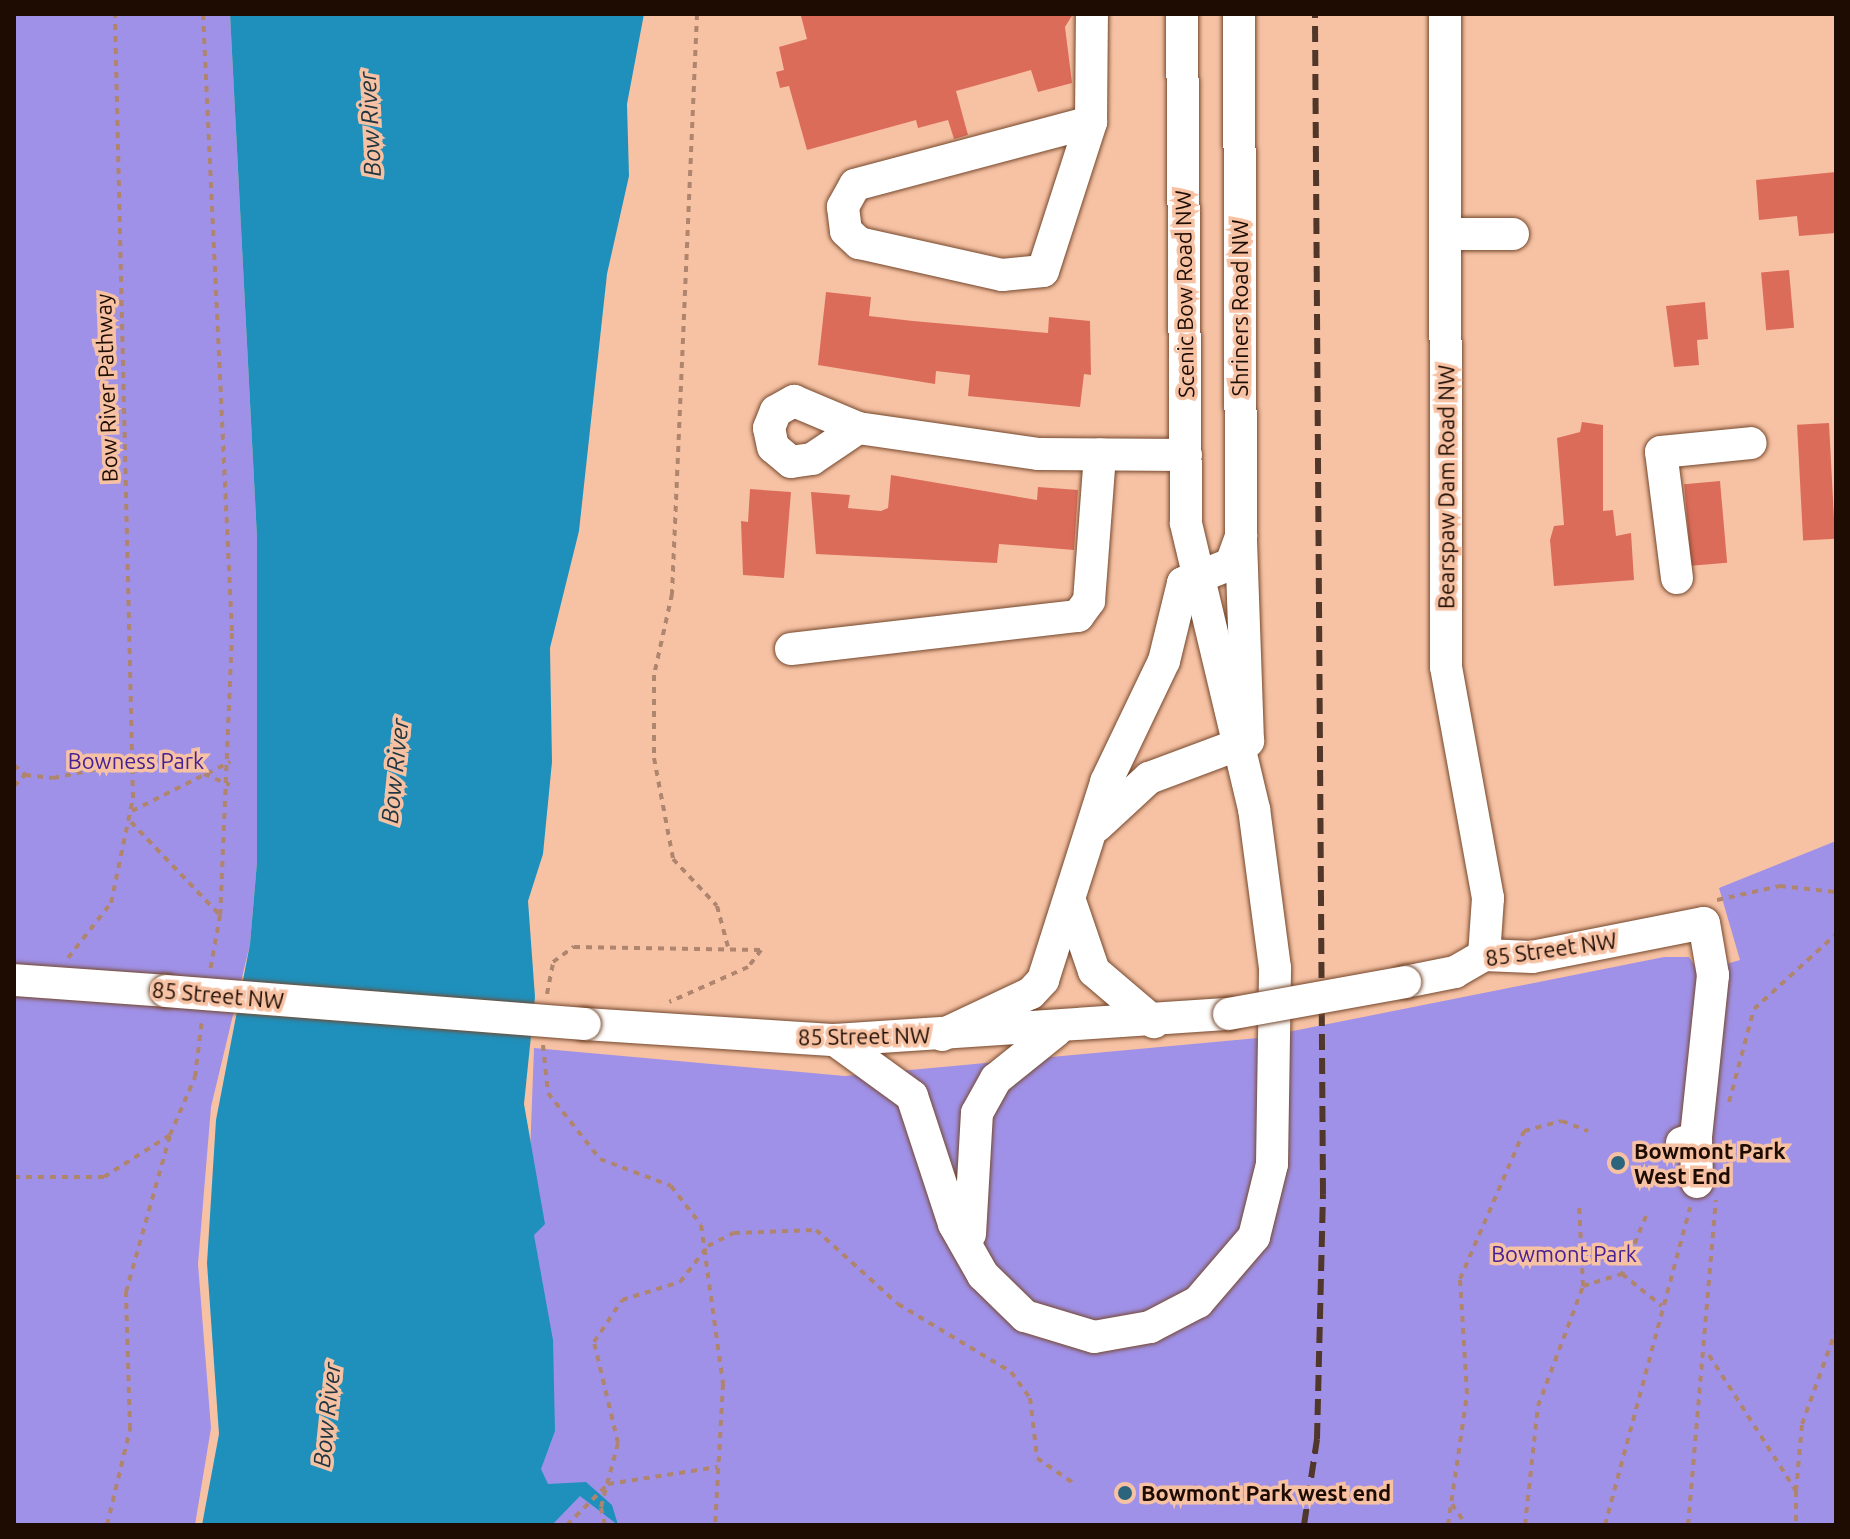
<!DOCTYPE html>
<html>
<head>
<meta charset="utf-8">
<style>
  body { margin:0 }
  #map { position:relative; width:1850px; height:1539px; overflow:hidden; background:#f7c2a4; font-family:Ubuntu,sans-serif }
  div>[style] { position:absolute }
  .green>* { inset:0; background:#a091e8 }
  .water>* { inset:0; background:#1f90bc }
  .building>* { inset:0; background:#dc6c5a; transform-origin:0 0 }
  .path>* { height:4px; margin-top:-2px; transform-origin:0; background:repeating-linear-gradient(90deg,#af856e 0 6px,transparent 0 12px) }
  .roads { filter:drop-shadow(0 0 2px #75482d) drop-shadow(0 0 2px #75482d) }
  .minor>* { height:32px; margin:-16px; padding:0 16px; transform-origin:16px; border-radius:16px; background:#fff }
  .rail>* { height:6px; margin-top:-3px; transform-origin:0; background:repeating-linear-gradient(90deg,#513729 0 16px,transparent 0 24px) }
  .bridges { filter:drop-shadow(0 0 2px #75482d) drop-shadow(0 0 2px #75482d) }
  .minor-bridge>* { height:32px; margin:-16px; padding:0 16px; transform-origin:16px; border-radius:16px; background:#fff }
  .dots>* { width:22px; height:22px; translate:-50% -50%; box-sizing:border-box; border:4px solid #f7c2a4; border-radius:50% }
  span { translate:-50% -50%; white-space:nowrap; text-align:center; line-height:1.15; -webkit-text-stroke:7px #f7c2a4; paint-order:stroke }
  .street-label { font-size:22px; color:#1e0c03 }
  .park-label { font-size:22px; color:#472094 }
  .poi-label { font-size:22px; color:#1e0c03; font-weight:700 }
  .left { translate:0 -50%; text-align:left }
  .water-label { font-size:24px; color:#1f3540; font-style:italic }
  .frame { position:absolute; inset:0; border:16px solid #1e0c03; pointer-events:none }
</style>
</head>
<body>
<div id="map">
  <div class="green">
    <i style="clip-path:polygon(14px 14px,230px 14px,257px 538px,257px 862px,250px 944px,211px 1107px,198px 1264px,211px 1428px,195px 1525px,14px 1525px)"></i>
    <i style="clip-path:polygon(1836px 841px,1836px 1525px,516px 1525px,534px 1048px,845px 1076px,1258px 1038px,1664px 957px,1689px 957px,1699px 972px,1740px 960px,1719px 888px)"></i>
  </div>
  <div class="water">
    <i style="clip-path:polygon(230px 14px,644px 14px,627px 104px,629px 176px,607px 274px,579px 531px,550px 648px,552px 762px,543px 854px,528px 901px,535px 997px,524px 1104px,545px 1224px,534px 1235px,553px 1340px,555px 1431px,541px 1469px,548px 1484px,586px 1482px,612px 1505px,618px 1525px,580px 1496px,552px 1525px,202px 1525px,219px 1434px,207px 1263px,216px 1120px,250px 944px,257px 862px,257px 538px)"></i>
  </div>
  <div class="building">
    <i style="clip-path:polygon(810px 14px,1073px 14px,1065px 27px,1072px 83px,1038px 92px,1031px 70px,956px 91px,968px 135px,954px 139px,948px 120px,918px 128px,916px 120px,807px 150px,789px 86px,780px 88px,776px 72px,784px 70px,779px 47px,807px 39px,801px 16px)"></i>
    <i style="clip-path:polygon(1836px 172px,1836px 233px,1799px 236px,1797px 216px,1759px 220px,1756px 180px)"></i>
    <i style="left:1789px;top:270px;width:58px;height:28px;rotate:85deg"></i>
    <i style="clip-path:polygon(826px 292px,871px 297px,869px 316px,913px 321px,1048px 333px,1049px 317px,1090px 321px,1091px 375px,1084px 374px,1080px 407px,968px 396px,970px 375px,936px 371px,935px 384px,818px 365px)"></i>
    <i style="clip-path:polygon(1705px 302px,1708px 339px,1697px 340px,1699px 365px,1674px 367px,1666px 306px)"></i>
    <i style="clip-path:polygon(1582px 422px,1603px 425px,1603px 511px,1613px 510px,1616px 536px,1631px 533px,1634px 580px,1554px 586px,1550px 540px,1554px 526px,1564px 525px,1557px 438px,1580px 432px)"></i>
    <i style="left:1829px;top:423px;width:116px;height:32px;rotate:87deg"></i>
    <i style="clip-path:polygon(891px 475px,1037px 500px,1038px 487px,1078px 490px,1074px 550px,999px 544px,997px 563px,816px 554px,811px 492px,850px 495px,848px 508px,881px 511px,888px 508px)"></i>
    <i style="left:1720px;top:481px;width:82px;height:36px;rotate:85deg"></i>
    <i style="clip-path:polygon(750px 489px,791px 492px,784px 578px,743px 575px,741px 521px,748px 522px)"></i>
  </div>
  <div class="path">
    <i style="left:203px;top:14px;width:620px;rotate:87.32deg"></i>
    <i style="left:232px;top:633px;width:282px;rotate:92.4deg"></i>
    <i style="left:697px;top:14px;width:581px;rotate:92.47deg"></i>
    <i style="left:672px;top:594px;width:83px;rotate:102.5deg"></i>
    <i style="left:654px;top:675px;width:83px;rotate:90deg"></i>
    <i style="left:654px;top:758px;width:103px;rotate:79.3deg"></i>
    <i style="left:673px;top:859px;width:64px;rotate:46.9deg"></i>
    <i style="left:717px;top:906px;width:42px;rotate:75deg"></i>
    <i style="left:14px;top:765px;width:15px;rotate:42deg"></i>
    <i style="left:25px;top:775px;width:28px;rotate:6deg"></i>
    <i style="left:53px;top:778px;width:82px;rotate:-11.3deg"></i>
    <i style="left:204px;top:774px;width:28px;rotate:23deg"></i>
    <i style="left:14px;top:786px;width:16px;rotate:-45deg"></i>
    <i style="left:132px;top:811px;width:110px;rotate:-26.6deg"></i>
    <i style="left:131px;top:822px;width:129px;rotate:46.3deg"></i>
    <i style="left:220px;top:915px;width:57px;rotate:100.1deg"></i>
    <i style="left:1717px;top:900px;width:65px;rotate:-12.5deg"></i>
    <i style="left:1780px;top:886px;width:56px;rotate:6.1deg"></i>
    <i style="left:68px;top:958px;width:70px;rotate:-52deg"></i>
    <i style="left:111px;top:903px;width:107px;rotate:-78.2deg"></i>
    <i style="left:133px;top:798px;width:784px;rotate:-91.32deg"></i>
    <i style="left:547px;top:994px;width:33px;rotate:-79deg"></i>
    <i style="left:553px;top:962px;width:26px;rotate:-36deg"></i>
    <i style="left:574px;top:947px;width:187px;rotate:0.9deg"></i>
    <i style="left:761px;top:950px;width:21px;rotate:127deg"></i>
    <i style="left:748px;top:967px;width:86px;rotate:156.1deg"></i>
    <i style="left:543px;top:1045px;width:48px;rotate:84.1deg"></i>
    <i style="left:548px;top:1093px;width:84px;rotate:51.8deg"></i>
    <i style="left:600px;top:1159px;width:76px;rotate:20.8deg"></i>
    <i style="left:671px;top:1186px;width:49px;rotate:52.4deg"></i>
    <i style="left:701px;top:1225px;width:161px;rotate:82.1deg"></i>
    <i style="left:723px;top:1384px;width:141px;rotate:93.2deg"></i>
    <i style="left:1729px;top:1102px;width:96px;rotate:-75deg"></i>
    <i style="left:1754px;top:1009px;width:111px;rotate:-42.4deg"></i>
    <i style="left:14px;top:1177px;width:90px"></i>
    <i style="left:104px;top:1177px;width:78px;rotate:-32.5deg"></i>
    <i style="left:170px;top:1135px;width:63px;rotate:-66.7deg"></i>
    <i style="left:195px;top:1077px;width:58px;rotate:-83.1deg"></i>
    <i style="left:1646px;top:1216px;width:63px;rotate:112.5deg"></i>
    <i style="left:1622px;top:1274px;width:51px;rotate:38.7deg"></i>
    <i style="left:1583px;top:1286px;width:41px;rotate:-17.1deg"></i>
    <i style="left:1709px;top:1355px;width:161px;rotate:57.4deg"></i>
    <i style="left:1796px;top:1491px;width:34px;rotate:90deg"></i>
    <i style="left:1796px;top:1491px;width:67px;rotate:-84.9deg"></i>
    <i style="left:1802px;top:1424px;width:100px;rotate:-70.1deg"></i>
    <i style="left:1452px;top:1504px;width:25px;rotate:56deg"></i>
    <i style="left:107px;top:1525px;width:99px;rotate:-76.5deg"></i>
    <i style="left:130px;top:1429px;width:137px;rotate:-91.7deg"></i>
    <i style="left:126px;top:1292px;width:163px;rotate:-74.3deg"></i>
    <i style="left:567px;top:1525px;width:58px;rotate:-45deg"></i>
    <i style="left:608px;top:1484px;width:111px;rotate:-8.8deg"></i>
    <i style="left:605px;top:1525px;width:18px;rotate:-103deg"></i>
    <i style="left:601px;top:1507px;width:66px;rotate:-75.1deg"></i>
    <i style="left:618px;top:1443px;width:104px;rotate:-103.4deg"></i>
    <i style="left:594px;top:1342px;width:50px;rotate:-56.3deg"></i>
    <i style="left:622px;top:1300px;width:61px;rotate:-17.2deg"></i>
    <i style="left:680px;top:1282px;width:46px;rotate:-52.1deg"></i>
    <i style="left:708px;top:1246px;width:29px;rotate:-27deg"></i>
    <i style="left:734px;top:1233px;width:82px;rotate:-2.1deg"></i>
    <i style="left:816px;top:1230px;width:110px;rotate:42.1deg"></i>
    <i style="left:898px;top:1304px;width:132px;rotate:31deg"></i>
    <i style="left:1011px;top:1372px;width:32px;rotate:54deg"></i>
    <i style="left:1030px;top:1398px;width:60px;rotate:83.3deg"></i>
    <i style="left:1037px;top:1458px;width:47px;rotate:34.7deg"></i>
    <i style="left:1448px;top:1525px;width:132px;rotate:-81.7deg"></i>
    <i style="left:1467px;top:1394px;width:115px;rotate:-93.5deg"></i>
    <i style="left:1460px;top:1279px;width:161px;rotate:-66.6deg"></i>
    <i style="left:1524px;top:1131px;width:39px;rotate:-15deg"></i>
    <i style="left:1562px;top:1121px;width:28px;rotate:21deg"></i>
    <i style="left:1525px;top:1525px;width:120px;rotate:-83.8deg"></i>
    <i style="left:1538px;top:1406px;width:128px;rotate:-69.4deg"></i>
    <i style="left:1583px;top:1286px;width:83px;rotate:-92.8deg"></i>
    <i style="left:1605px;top:1525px;width:329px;rotate:-75deg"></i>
    <i style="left:1688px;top:1525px;width:326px;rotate:-85.1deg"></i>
  </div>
  <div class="roads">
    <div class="minor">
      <i style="left:1445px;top:14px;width:653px;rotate:89.91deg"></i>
      <i style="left:1446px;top:667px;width:235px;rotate:79.7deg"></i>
      <i style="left:1488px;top:898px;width:57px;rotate:94deg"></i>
      <i style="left:1091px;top:122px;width:244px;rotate:165.1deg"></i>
      <i style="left:855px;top:185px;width:25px;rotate:119deg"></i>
      <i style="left:843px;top:207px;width:24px;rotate:83deg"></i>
      <i style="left:846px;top:231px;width:18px;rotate:43deg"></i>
      <i style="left:859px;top:243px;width:147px;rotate:12.6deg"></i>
      <i style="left:1002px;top:275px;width:41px;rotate:-5.6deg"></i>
      <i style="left:1043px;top:271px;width:157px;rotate:-72.1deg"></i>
      <i style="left:1091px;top:122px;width:108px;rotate:-89.5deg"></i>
      <i style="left:1445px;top:234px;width:68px"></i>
      <i style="left:858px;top:428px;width:55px;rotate:146deg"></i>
      <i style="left:812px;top:459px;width:21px;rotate:172deg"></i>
      <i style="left:791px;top:462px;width:23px;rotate:-140deg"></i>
      <i style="left:773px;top:447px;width:19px;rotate:-102deg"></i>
      <i style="left:769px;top:428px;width:18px;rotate:-68deg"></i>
      <i style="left:776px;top:411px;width:21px;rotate:-29deg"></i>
      <i style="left:794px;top:401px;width:69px;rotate:22.9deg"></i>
      <i style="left:858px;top:428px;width:183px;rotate:8.2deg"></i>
      <i style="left:1039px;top:454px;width:147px;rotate:0.4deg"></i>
      <i style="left:1677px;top:578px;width:127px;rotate:-97.2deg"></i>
      <i style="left:1661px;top:452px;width:90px;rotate:-5.7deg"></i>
      <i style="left:791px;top:649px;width:289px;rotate:-6.6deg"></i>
      <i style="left:1078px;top:616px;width:19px;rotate:-54deg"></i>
      <i style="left:1089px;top:601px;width:147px;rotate:-85.7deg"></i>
      <i style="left:1097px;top:826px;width:71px;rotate:-42.7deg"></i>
      <i style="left:1149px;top:778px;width:106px;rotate:-20.5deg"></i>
      <i style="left:1248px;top:741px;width:202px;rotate:-92deg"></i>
      <i style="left:1071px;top:904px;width:71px;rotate:71.1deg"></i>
      <i style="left:1094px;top:971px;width:79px;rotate:40.4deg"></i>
      <i style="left:14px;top:980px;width:152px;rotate:4.1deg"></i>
      <i style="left:1405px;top:982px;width:51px;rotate:-11.3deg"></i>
      <i style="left:1455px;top:972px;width:34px;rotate:-30deg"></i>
      <i style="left:1484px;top:955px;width:48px;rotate:2.4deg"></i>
      <i style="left:1532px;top:957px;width:175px;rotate:-11.2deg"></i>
      <i style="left:1704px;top:923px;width:53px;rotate:80.2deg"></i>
      <i style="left:1713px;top:975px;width:164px;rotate:96deg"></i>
      <i style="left:1696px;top:1138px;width:15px;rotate:160deg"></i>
      <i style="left:585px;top:1024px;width:251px;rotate:3.7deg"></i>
      <i style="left:835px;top:1040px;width:395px;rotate:-3.8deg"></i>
      <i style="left:942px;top:1035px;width:98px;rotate:-25.3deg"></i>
      <i style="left:1031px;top:993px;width:18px;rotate:-47deg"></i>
      <i style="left:1043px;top:980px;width:208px;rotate:-72.3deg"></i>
      <i style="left:1106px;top:782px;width:134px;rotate:-64.4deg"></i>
      <i style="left:1164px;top:661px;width:80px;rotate:-76.3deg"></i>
      <i style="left:1183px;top:583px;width:52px;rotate:-21.6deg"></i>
      <i style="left:1231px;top:564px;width:30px;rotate:-70deg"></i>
      <i style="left:1241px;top:536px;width:522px;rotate:-90.22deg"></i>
      <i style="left:835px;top:1040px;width:95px;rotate:36deg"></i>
      <i style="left:912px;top:1096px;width:135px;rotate:71.8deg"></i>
      <i style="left:954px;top:1224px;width:59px;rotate:60.4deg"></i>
      <i style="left:983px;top:1275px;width:59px;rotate:44.3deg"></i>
      <i style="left:1025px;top:1316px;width:72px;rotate:16.9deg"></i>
      <i style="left:1094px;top:1337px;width:57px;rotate:-10.1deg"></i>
      <i style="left:1150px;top:1327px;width:54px;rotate:-27.5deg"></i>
      <i style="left:1198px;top:1302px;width:86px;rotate:-49.3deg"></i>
      <i style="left:1254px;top:1237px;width:75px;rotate:-76.1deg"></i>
      <i style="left:1272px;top:1164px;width:196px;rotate:-89.1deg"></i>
      <i style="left:1275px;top:968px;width:160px;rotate:-97.5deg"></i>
      <i style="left:1254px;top:809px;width:294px;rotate:-103.4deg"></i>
      <i style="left:1186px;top:523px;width:509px;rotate:-90.45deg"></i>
      <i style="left:1696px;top:1138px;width:44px;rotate:88.7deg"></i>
      <i style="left:970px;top:1234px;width:121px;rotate:-86.7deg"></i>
      <i style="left:977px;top:1113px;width:39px;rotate:-61deg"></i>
      <i style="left:996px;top:1079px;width:77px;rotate:-38.7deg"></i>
    </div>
  </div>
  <div class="rail">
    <i style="left:1304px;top:1525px;width:87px;rotate:-81.4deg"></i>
    <i style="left:1317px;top:1439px;width:245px;rotate:-88.6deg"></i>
    <i style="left:1323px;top:1194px;width:1180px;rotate:-90.39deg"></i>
  </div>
  <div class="bridges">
    <div class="minor-bridge">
      <i style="left:166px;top:991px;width:420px;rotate:4.5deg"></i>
      <i style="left:1229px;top:1014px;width:179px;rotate:-10.3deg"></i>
    </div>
  </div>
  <div class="dots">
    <i style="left:1618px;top:1163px;background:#2b647d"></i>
    <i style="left:1125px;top:1493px;background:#2b647d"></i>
  </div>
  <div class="street-label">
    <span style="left:1184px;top:294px;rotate:-91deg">Scenic Bow Road NW</span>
    <span style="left:1240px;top:308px;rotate:-90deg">Shriners Road NW</span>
    <span style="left:106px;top:388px;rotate:-92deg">Bow River Pathway</span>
    <span style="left:1446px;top:487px;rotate:-90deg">Bearspaw Dam Road NW</span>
    <span style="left:1551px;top:949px;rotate:-8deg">85 Street NW</span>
    <span style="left:218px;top:995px;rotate:5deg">85 Street NW</span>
    <span style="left:864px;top:1036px;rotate:-1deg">85 Street NW</span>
  </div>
  <div class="park-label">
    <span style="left:136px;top:761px">Bowness Park</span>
    <span style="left:1564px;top:1254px">Bowmont Park</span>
  </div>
  <div class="poi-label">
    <span class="left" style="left:1634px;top:1163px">Bowmont Park<br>West End</span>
    <span class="left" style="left:1141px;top:1493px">Bowmont Park west end</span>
  </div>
  <div class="water-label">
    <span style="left:370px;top:124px;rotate:-93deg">Bow River</span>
    <span style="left:395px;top:771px;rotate:-84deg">Bow River</span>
    <span style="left:327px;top:1415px;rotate:-84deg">Bow River</span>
  </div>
  <div class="frame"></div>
</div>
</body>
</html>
